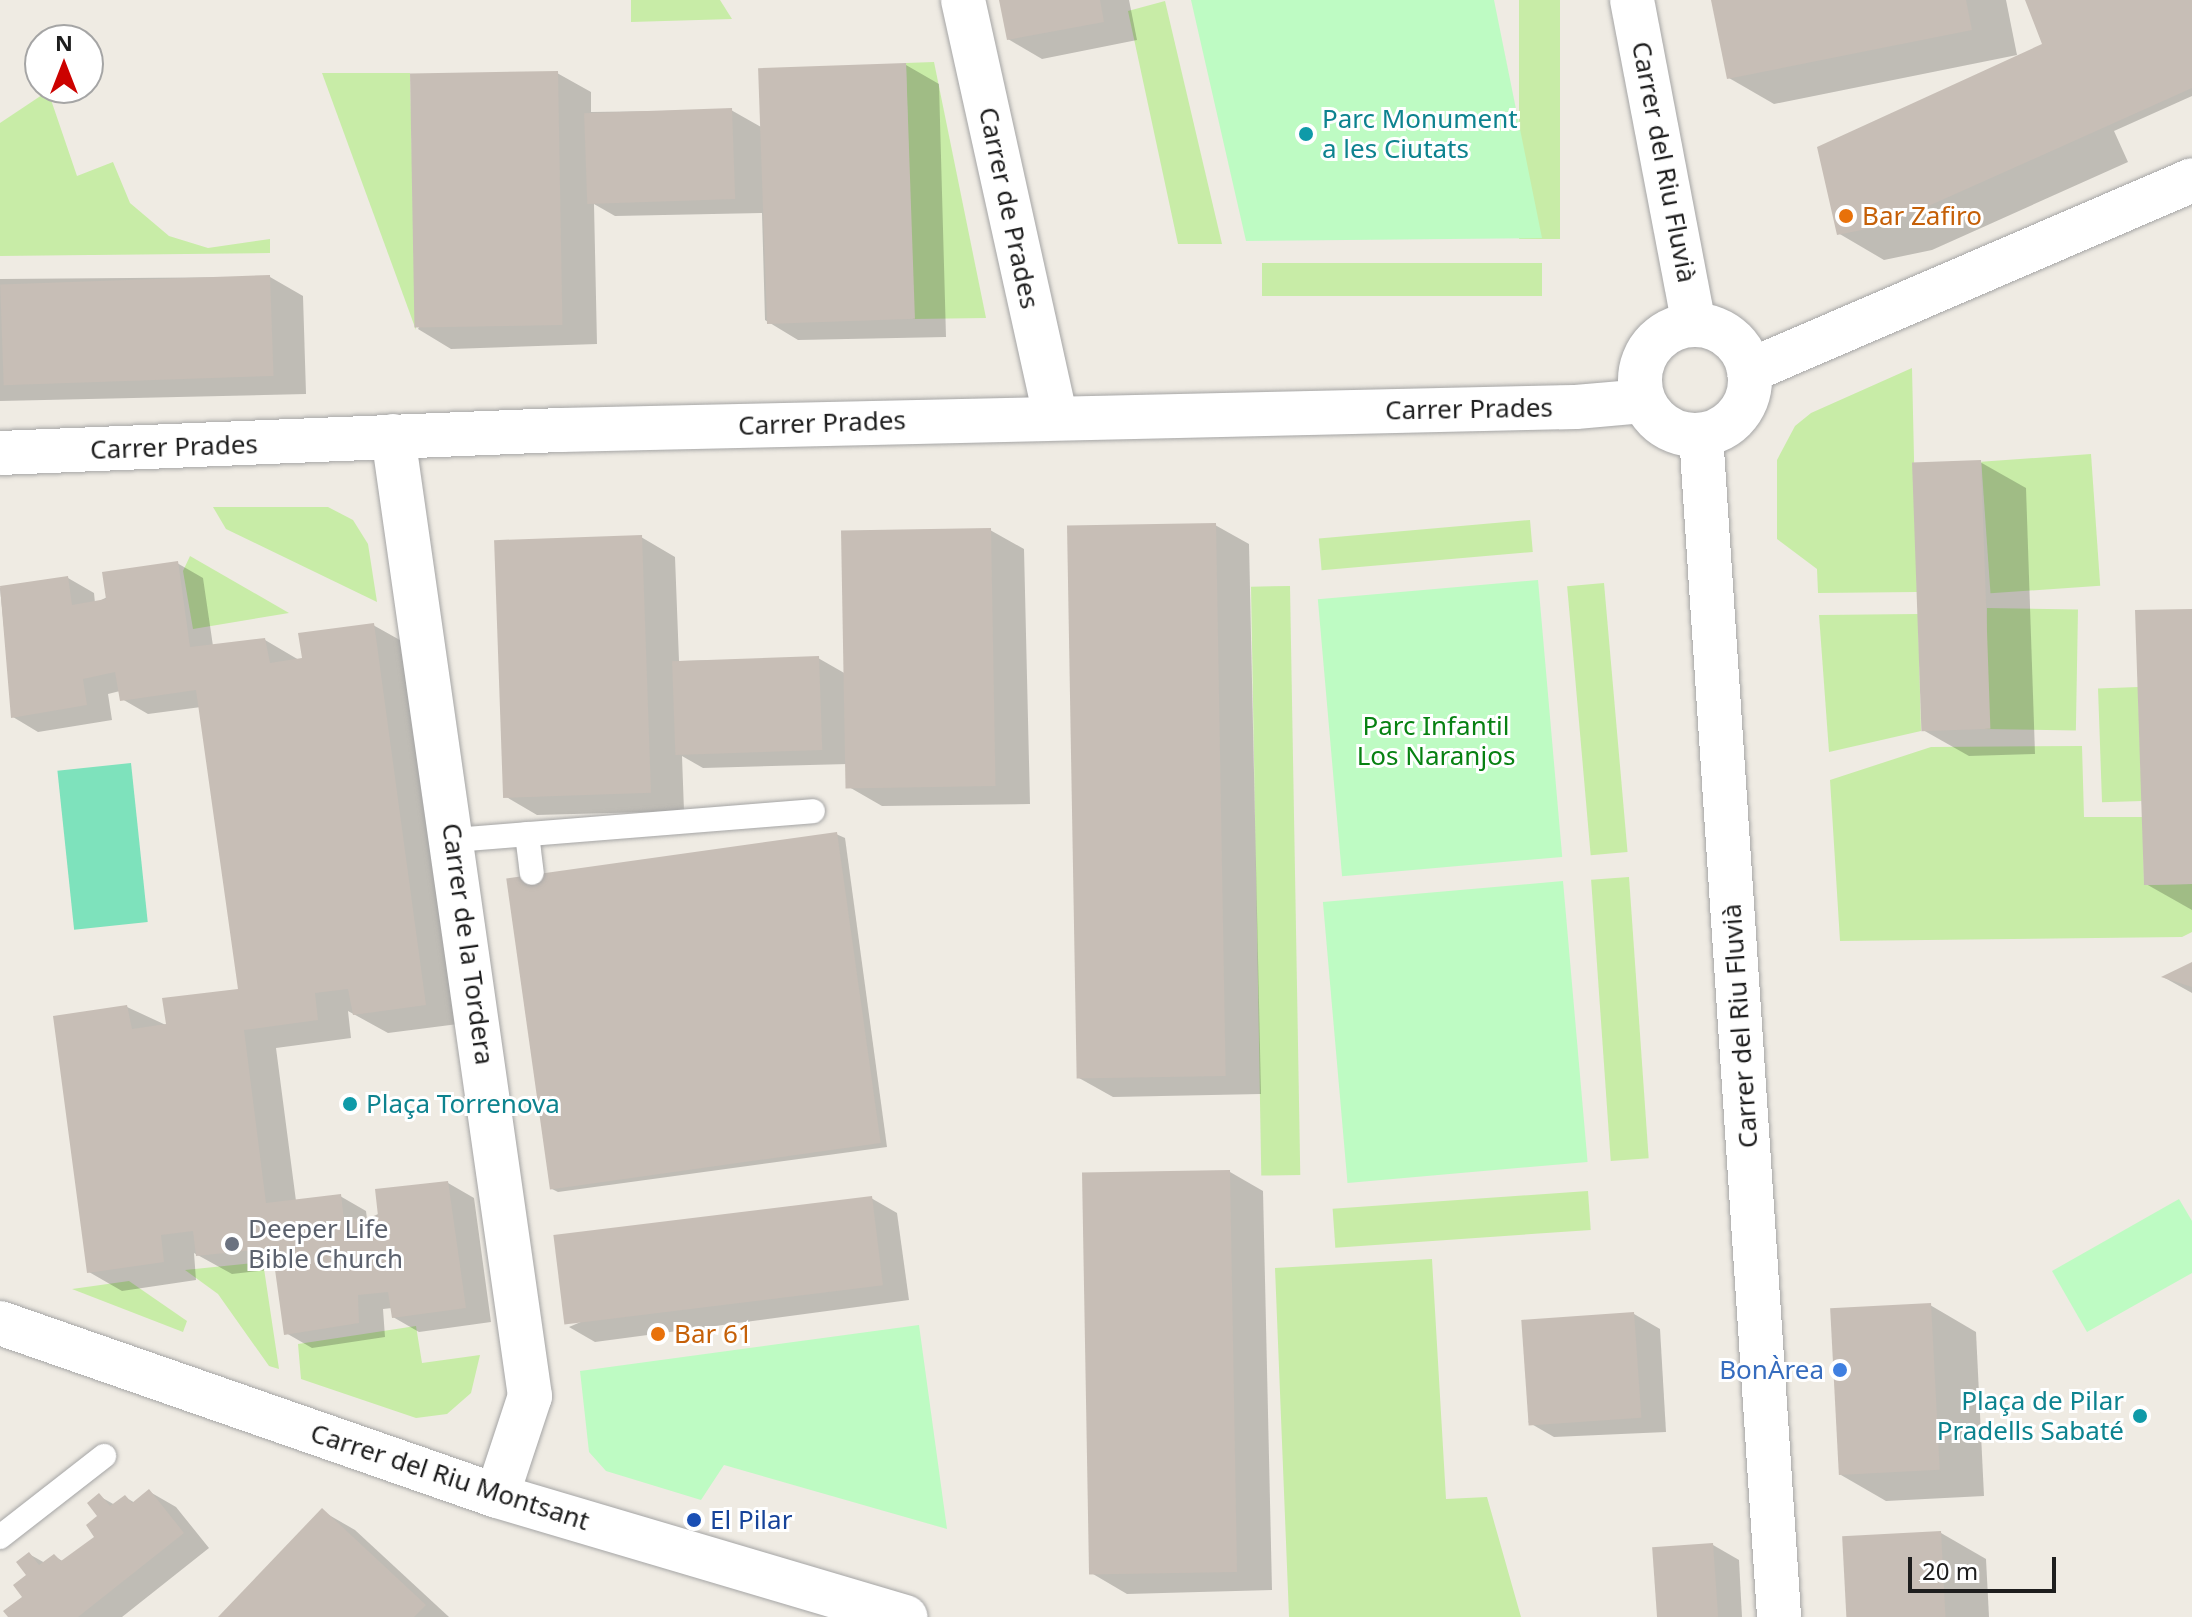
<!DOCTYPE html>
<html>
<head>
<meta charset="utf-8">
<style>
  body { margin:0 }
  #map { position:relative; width:2192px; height:1617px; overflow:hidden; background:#efebe3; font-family:"Noto Sans",sans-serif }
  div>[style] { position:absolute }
  .grass>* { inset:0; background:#c8eca7; transform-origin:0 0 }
  .park>* { inset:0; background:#befbc3; transform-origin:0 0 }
  .pitch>* { inset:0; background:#7ee2bc; transform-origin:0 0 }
  .shadow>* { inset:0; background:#0003 }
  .building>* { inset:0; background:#c7beb6; transform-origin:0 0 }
  .roads { filter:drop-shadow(0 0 2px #a5a5a5) drop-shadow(0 0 2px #a5a5a5) }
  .service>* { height:24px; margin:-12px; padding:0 12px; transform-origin:12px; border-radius:12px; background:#fff }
  .minor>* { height:44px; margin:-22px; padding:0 22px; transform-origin:22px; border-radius:22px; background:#fff }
  .minor>.ring { margin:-22px; padding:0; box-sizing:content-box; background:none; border:44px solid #fff; border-radius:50% }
  .dots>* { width:22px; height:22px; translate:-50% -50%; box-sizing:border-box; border:4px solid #fff; border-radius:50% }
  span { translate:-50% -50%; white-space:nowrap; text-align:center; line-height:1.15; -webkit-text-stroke:6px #fff; paint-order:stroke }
  .culture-label { font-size:26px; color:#0d838f }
  .left { translate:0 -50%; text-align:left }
  .right { translate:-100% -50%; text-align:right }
  .street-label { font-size:26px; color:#1e1e1e }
  .food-label { font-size:26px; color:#c56008 }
  .park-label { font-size:26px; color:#078112 }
  .worship-label { font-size:26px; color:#5b616d }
  .shop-label { font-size:26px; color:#366cbe }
  .transit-label { font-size:26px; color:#164399 }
  .north { position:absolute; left:24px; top:24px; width:80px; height:80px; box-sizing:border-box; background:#fff; border:2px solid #a5a5a5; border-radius:50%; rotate:0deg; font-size:22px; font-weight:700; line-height:32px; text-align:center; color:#1e1e1e }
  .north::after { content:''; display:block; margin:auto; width:28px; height:36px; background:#cc0200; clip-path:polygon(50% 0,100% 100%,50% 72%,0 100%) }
  .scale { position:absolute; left:1908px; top:1557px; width:148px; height:36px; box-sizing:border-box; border:4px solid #1e1e1e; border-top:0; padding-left:10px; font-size:24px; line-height:28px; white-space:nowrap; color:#1e1e1e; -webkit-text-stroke:6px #fff; paint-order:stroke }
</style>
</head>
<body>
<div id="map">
  <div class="grass">
    <i style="clip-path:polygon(631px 0,720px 0,732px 19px,631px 22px)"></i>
    <i style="left:1519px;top:0;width:41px;height:239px"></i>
    <i style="clip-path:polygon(1165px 1px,1222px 244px,1178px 244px,1128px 11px)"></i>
    <i style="clip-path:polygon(934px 62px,986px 318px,913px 319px,906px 63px)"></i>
    <i style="clip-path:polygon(322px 73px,410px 73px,416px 330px)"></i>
    <i style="clip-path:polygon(48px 91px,77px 176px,113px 162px,130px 203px,169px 236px,208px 248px,270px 239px,270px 253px,0 256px,0 123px)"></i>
    <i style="left:1542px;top:263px;width:33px;height:280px;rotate:90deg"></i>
    <i style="clip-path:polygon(1912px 368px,1917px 592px,1818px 593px,1817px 569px,1777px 539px,1777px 460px,1795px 426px,1811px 413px)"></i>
    <i style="left:2091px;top:454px;width:132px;height:110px;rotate:86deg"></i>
    <i style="clip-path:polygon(213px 507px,328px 507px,353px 520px,368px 544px,377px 602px,226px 529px)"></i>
    <i style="left:1530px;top:520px;width:32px;height:212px;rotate:85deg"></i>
    <i style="clip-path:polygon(190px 556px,289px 613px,193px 629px,183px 571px)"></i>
    <i style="left:1604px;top:583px;width:270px;height:37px;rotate:85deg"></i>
    <i style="left:1290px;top:586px;width:589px;height:39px;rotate:89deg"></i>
    <i style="left:1987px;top:608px;width:91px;height:121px;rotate:1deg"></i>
    <i style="clip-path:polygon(1918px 614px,1921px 731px,1829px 752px,1819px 615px)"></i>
    <i style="left:2138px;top:687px;width:114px;height:40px;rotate:88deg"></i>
    <i style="clip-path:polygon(2082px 746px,2084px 817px,2143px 817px,2144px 885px,2192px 884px,2192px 932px,2182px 937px,1840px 941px,1830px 780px,1931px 747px)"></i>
    <i style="left:1629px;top:877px;width:282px;height:38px;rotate:86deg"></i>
    <i style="left:1588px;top:1191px;width:39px;height:256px;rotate:86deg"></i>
    <i style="clip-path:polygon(1432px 1259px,1446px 1499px,1487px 1497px,1521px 1617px,1289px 1617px,1275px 1268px)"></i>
    <i style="clip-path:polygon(263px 1262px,279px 1369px,269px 1366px,218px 1294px,185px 1270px)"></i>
    <i style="clip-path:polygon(129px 1281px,187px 1321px,183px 1332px,72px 1289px)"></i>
    <i style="clip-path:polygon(416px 1326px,422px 1363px,480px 1355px,471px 1393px,447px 1414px,416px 1418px,301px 1379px,298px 1344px)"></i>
  </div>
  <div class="park">
    <i style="clip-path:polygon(1191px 0,1494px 0,1542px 238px,1246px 241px)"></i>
    <i style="left:1538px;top:580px;width:278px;height:221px;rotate:85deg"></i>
    <i style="left:1563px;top:881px;width:282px;height:241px;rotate:85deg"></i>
    <i style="clip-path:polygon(2179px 1199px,2192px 1221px,2192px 1273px,2087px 1332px,2052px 1271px)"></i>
    <i style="clip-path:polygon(919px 1325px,947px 1529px,724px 1465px,701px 1500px,606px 1471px,589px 1452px,580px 1371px)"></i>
  </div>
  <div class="pitch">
    <i style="left:131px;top:763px;width:160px;height:74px;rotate:84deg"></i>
  </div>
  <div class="shadow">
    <i style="clip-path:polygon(1001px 0,1129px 0,1137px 40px,1042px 59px,1008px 39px)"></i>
    <i style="clip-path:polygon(1713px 0,2006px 0,2017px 55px,1774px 104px,1729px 78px)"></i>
    <i style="clip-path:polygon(2028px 0,2192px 0,2192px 96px,2114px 131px,2128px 162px,1932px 250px,1884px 260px,1838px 233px,2045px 45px)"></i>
    <i style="clip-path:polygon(906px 65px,939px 84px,946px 337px,798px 340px,765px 320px,762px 213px,615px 216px,594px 204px,597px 344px,451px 349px,418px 329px,557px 73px,591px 92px,591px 112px,731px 110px,761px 127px)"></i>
    <i style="clip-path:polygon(270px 277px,303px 296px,306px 394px,0 401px,0 279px)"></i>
    <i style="clip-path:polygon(1980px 462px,2026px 488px,2035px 754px,1969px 756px,1923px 730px)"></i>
    <i style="clip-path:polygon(1215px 525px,1249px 544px,1261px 1094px,1113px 1097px,1079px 1078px)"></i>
    <i style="clip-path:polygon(990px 530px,1024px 549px,1030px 804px,882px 806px,849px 787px,848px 764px,703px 768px,682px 756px,684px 811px,537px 815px,503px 795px,641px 537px,675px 557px,679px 661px,818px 658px,846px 674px)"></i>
    <i style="clip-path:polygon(177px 563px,203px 578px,213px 646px,265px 640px,299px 660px,373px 625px,407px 644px,458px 1024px,388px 1033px,348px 1011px,351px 1038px,276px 1048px,296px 1201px,340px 1196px,366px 1211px,367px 1219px,448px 1183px,474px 1198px,491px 1322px,419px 1332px,393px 1317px,392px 1308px,383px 1309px,385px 1337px,312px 1348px,286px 1333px,277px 1269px,232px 1274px,194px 1253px,196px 1280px,122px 1291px,89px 1272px,127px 1007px,168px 1026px,240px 991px,201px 707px,148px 714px,122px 699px,120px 691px,108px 694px,112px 720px,38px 732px,13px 717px,0 588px,68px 578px,94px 593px,95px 603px)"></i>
    <i style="clip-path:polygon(2192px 611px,2192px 910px,2146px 884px)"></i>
    <i style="clip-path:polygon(836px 834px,845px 838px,887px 1147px,558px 1192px,550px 1188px)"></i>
    <i style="clip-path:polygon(2192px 964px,2192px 993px,2165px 978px)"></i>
    <i style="clip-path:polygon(1230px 1172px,1263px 1191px,1272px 1590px,1127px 1594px,1093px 1574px)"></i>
    <i style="clip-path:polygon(871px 1198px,897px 1213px,909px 1300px,595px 1342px,569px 1327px)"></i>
    <i style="clip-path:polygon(1930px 1305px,1976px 1332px,1984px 1496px,1886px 1501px,1841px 1475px)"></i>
    <i style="clip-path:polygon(1634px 1314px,1660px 1329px,1666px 1432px,1554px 1437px,1528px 1422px)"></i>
    <i style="clip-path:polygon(150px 1492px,176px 1507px,209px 1548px,122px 1617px,11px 1617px,25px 1597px,29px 1554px,45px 1563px,54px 1556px,64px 1562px,96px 1537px,99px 1496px,115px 1505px,125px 1497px,135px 1503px)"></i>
    <i style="clip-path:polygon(322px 1511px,355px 1530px,449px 1617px,221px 1617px)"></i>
    <i style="clip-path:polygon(1941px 1533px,1986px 1559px,1989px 1617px,1848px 1617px)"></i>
    <i style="clip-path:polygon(1713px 1545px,1739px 1560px,1742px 1617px,1659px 1617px)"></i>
  </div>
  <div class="building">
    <i style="clip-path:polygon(999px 0,1100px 0,1104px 22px,1007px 40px)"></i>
    <i style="clip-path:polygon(1711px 0,1966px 0,1972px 30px,1727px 79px)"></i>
    <i style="clip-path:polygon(2025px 0,2192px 0,2192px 88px,1886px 225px,1837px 235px,1817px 147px,2042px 44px)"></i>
    <i style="left:906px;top:63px;width:256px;height:148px;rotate:88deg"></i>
    <i style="left:558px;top:71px;width:254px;height:148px;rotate:89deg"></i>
    <i style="left:732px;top:108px;width:91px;height:148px;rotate:88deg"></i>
    <i style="left:270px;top:275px;width:101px;height:270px;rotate:88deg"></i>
    <i style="left:1981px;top:460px;width:269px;height:69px;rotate:88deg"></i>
    <i style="left:1216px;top:523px;width:553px;height:149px;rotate:89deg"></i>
    <i style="left:991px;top:528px;width:258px;height:150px;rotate:89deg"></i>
    <i style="left:642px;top:535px;width:258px;height:148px;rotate:88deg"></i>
    <i style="clip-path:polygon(178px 561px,190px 647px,265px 638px,270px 663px,302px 658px,298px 633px,374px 623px,426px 1005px,353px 1015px,348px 989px,315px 993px,318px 1020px,244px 1030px,266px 1203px,341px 1194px,344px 1220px,378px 1216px,375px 1189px,448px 1181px,466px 1308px,392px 1318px,388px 1292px,358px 1295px,359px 1323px,284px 1335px,272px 1248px,196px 1256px,193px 1231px,161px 1235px,164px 1262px,87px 1273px,53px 1016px,127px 1005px,132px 1029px,166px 1024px,162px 998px,238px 989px,196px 690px,120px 701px,115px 672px,83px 679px,87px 705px,11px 718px,0 586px,68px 576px,72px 605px,106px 599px,102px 572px)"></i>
    <i style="clip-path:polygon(2192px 609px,2192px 884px,2144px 885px,2135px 610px)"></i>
    <i style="left:819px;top:656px;width:94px;height:147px;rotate:88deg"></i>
    <i style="left:837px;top:832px;width:314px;height:334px;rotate:82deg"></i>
    <i style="clip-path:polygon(2192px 962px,2192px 987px,2161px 977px)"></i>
    <i style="left:1230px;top:1170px;width:402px;height:148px;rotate:89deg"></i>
    <i style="left:872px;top:1196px;width:90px;height:321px;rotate:83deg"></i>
    <i style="left:1931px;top:1303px;width:167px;height:101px;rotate:87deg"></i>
    <i style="left:1634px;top:1312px;width:106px;height:113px;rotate:86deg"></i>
    <i style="clip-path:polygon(149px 1489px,184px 1533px,78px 1617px,8px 1617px,3px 1611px,22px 1597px,13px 1585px,26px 1575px,16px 1562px,29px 1552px,39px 1565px,54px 1554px,61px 1561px,94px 1537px,86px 1525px,97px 1516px,87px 1503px,99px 1493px,110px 1506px,125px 1495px,132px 1503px)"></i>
    <i style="clip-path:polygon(322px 1508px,426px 1605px,414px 1617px,218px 1617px)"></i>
    <i style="left:1941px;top:1531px;width:86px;height:99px;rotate:87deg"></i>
    <i style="left:1713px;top:1543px;width:74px;height:61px;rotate:86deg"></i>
  </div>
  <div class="roads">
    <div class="service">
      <i style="left:527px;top:834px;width:39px;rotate:83deg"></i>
      <i style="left:454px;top:840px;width:360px;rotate:-4.6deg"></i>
      <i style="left:0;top:1537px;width:132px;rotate:-37.9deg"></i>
    </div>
    <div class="minor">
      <i style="left:963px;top:0;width:426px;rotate:77.5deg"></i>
      <i style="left:1632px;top:0;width:330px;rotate:79.2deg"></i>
      <i class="ring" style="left:1640px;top:325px;width:66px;height:66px"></i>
      <i style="left:1749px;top:371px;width:482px;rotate:-23.3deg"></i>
      <i style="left:1701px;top:435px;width:1185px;rotate:86.22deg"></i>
      <i style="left:393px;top:436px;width:970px;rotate:81.88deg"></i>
      <i style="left:530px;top:1396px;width:105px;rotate:108.3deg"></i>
      <i style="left:0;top:453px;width:561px;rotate:-2.35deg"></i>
      <i style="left:561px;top:430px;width:1015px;rotate:-1.3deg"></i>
      <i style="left:1576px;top:407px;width:67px;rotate:-5.1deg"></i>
      <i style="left:0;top:1323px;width:526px;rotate:19.19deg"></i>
      <i style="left:497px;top:1496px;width:426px;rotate:16.5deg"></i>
    </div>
  </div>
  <div class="dots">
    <i style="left:1306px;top:134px;background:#0f9aa8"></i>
    <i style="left:1846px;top:216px;background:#e8710a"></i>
    <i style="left:350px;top:1104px;background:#0f9aa8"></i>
    <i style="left:232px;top:1244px;background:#6b7280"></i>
    <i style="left:658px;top:1334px;background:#e8710a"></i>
    <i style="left:1840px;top:1370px;background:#3f7fe0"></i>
    <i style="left:2140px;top:1416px;background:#0f9aa8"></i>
    <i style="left:694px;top:1520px;background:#1a4fb4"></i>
  </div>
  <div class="culture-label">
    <span class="left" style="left:1322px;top:134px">Parc Monument<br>a les Ciutats</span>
    <span class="left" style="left:366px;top:1104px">Plaça Torrenova</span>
    <span class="right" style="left:2124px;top:1416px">Plaça de Pilar<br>Pradells Sabaté</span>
  </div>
  <div class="street-label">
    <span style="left:1664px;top:162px;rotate:79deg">Carrer del Riu Fluvià</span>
    <span style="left:1009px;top:208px;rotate:78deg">Carrer de Prades</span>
    <span style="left:1469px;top:409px;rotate:-1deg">Carrer Prades</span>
    <span style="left:822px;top:423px;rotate:-2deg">Carrer Prades</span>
    <span style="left:174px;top:447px;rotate:-2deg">Carrer Prades</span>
    <span style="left:468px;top:944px;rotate:82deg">Carrer de la Tordera</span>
    <span style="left:1740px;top:1026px;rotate:-94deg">Carrer del Riu Fluvià</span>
    <span style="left:450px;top:1477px;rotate:18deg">Carrer del Riu Montsant</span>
  </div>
  <div class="food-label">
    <span class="left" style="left:1862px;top:216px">Bar Zafiro</span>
    <span class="left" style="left:674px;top:1334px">Bar 61</span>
  </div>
  <div class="park-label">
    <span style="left:1436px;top:741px">Parc Infantil<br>Los Naranjos</span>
  </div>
  <div class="worship-label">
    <span class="left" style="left:248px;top:1244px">Deeper Life<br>Bible Church</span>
  </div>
  <div class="shop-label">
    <span class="right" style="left:1824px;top:1370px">BonÀrea</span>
  </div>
  <div class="transit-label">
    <span class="left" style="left:710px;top:1520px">El Pilar</span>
  </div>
  <div class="north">N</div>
  <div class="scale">20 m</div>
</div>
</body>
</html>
